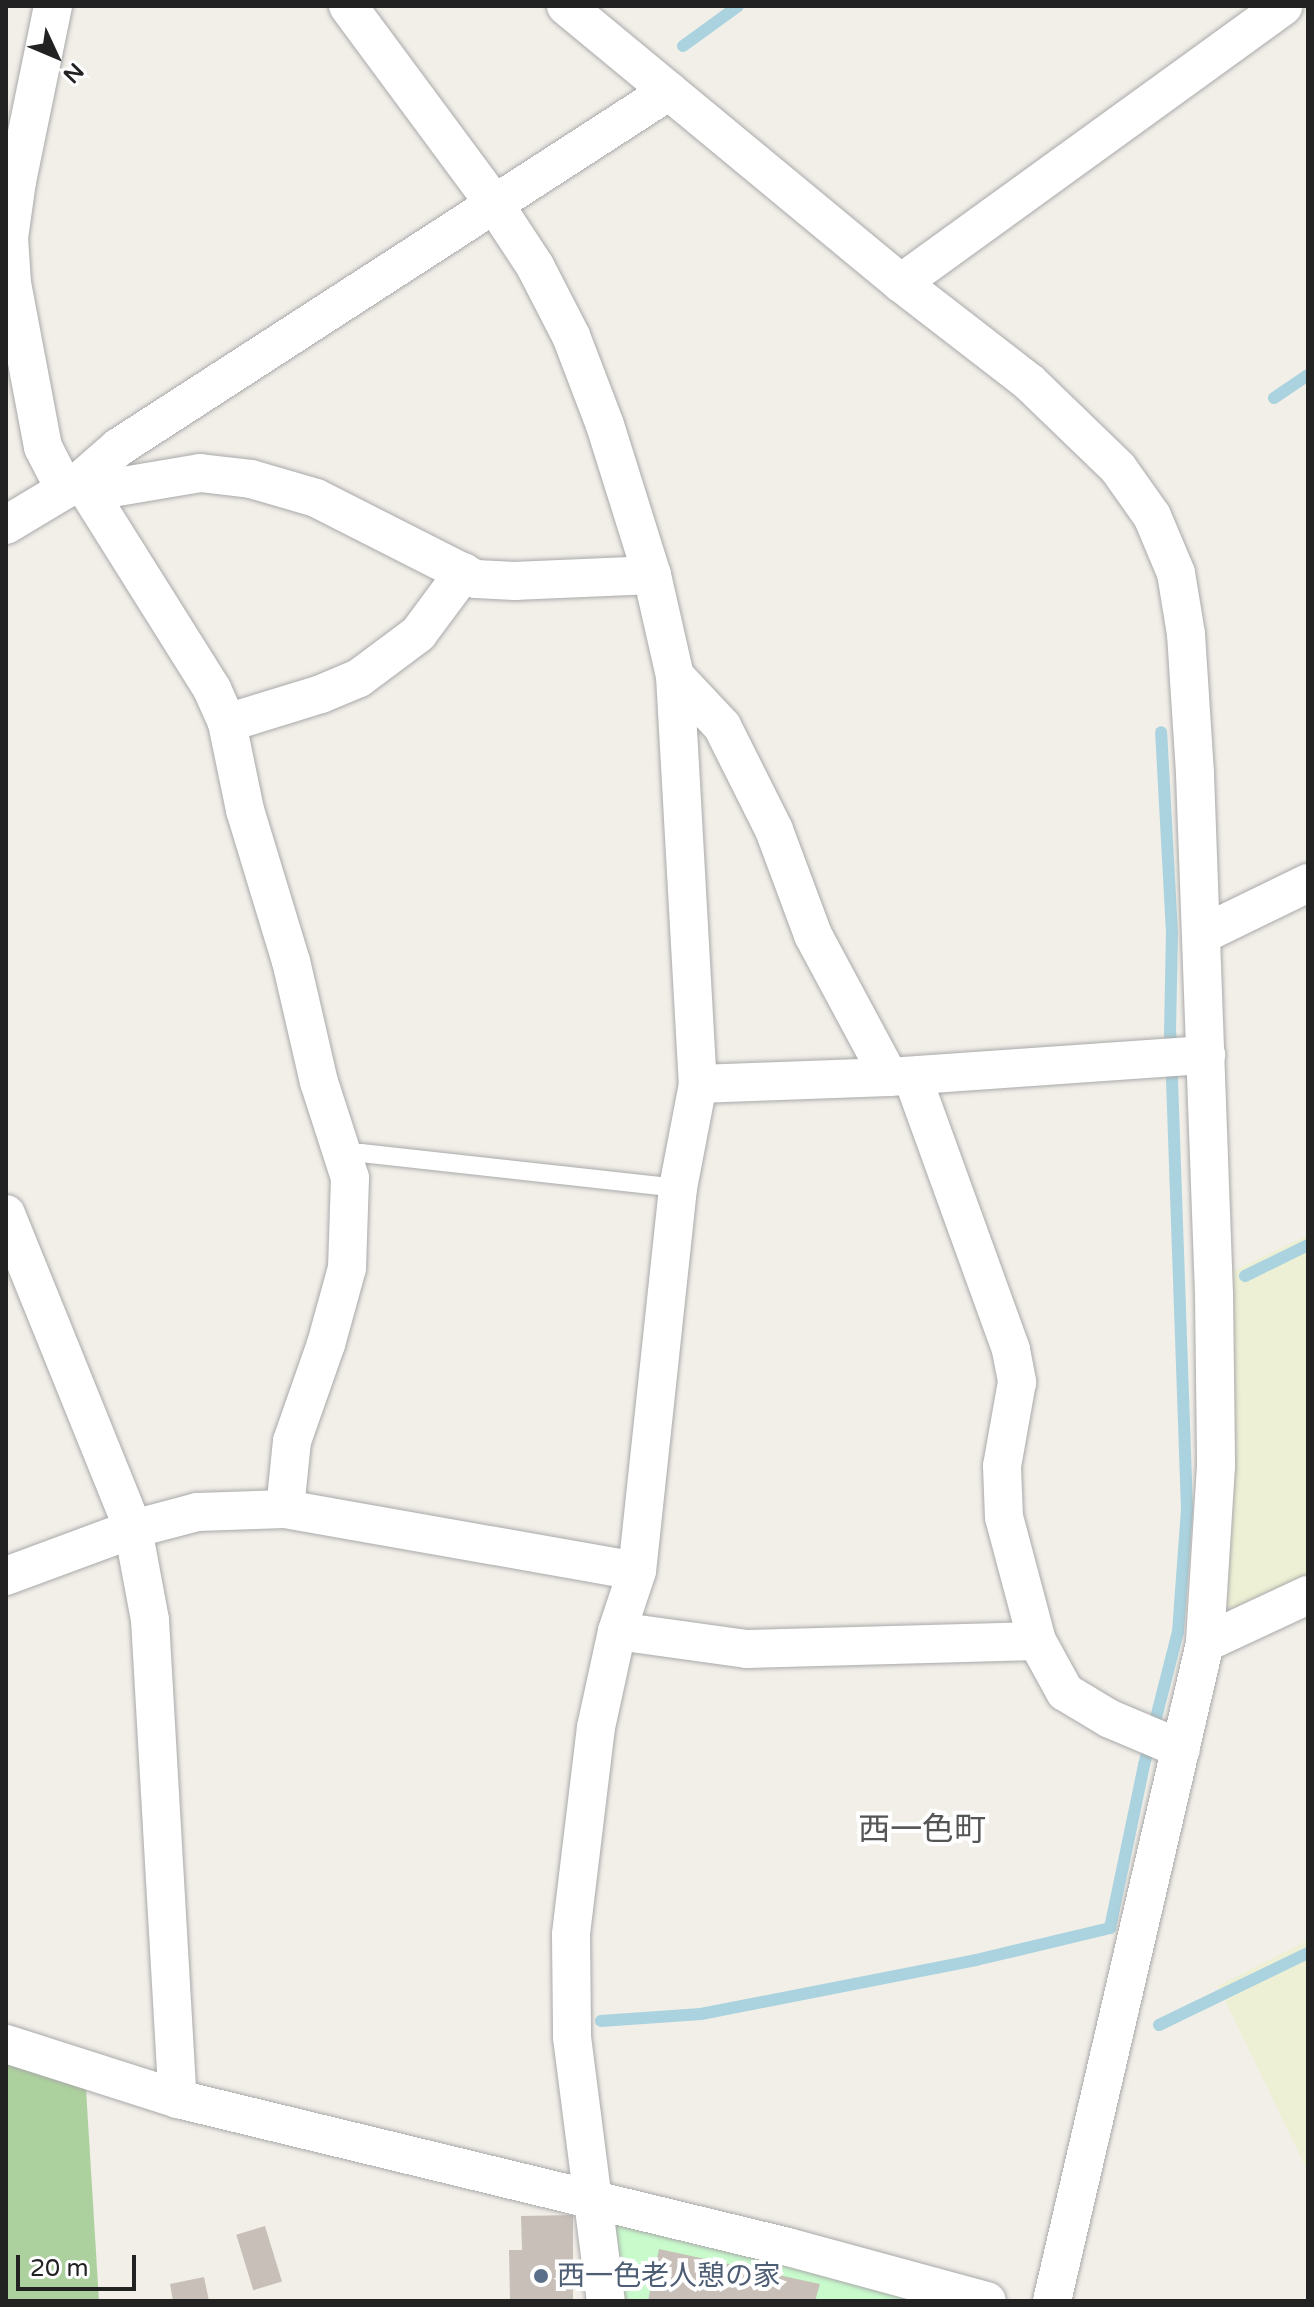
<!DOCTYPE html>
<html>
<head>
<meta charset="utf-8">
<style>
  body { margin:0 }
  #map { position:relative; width:1314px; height:2307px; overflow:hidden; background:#f2efe9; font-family:"Varela Round","Noto Sans JP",sans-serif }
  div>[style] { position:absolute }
  .farmland>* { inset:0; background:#eef0d5 }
  .forest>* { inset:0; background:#add19e }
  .park>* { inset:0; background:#c8facc }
  .stream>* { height:12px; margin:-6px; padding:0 6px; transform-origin:6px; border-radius:6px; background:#aad3df }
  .building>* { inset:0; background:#c7bfb8; transform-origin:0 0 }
  .roads { filter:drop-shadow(0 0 2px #a9a9a9) drop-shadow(0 0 2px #a9a9a9) }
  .service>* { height:18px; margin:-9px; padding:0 9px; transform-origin:9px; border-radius:9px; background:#fff }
  .minor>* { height:38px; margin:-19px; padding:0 19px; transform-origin:19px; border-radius:19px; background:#fff }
  .dots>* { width:22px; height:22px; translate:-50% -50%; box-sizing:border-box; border:4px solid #fff; border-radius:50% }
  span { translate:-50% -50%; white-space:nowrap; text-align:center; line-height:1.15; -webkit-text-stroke:8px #fff; paint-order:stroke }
  .service-label { font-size:28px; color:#4e5e75 }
  .left { translate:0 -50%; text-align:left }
  .quarter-label { font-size:32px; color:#555 }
  .frame { position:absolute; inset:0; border:8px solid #222; pointer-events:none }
  .north { position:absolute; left:16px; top:16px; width:80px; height:80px; -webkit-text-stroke:6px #fff; paint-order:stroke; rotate:134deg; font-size:22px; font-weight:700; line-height:32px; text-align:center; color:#222 }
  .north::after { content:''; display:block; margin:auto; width:28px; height:36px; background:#222; clip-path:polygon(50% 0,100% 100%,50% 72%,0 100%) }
  .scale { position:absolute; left:16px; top:2255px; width:120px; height:36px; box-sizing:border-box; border:4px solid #222; border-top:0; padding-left:10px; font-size:24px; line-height:28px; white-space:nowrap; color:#222; -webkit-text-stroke:6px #fff; paint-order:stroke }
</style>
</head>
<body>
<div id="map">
  <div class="farmland">
    <i style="clip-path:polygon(1308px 1235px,1308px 1583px,1240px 1615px,1227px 1604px,1236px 1447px,1233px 1271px)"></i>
    <i style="clip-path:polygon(1308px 1940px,1308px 2172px,1218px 1986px)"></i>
  </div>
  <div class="forest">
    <i style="clip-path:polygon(6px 2062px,86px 2089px,99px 2301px,6px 2301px)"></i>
  </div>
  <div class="park">
    <i style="clip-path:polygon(611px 2223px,930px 2301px,623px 2301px)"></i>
  </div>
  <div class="stream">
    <i style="left:683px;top:46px;width:68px;rotate:-36deg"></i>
    <i style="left:1274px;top:398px;width:41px;rotate:-34.1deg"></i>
    <i style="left:1245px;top:1276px;width:70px;rotate:-26.2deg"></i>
    <i style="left:601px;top:2021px;width:100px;rotate:-4deg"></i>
    <i style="left:701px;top:2014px;width:280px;rotate:-11.1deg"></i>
    <i style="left:976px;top:1960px;width:138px;rotate:-13.4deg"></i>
    <i style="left:1110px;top:1928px;width:167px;rotate:-78.2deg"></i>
    <i style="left:1144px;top:1765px;width:137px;rotate:-75.7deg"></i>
    <i style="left:1178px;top:1632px;width:123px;rotate:-85.8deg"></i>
    <i style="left:1187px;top:1509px;width:475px;rotate:-92deg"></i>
    <i style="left:1170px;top:1034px;width:101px;rotate:-88.9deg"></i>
    <i style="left:1172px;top:933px;width:201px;rotate:-93.1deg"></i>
    <i style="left:1159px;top:2025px;width:165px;rotate:-25.8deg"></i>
  </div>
  <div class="building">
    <i style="clip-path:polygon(573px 2215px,573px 2301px,510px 2301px,509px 2250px,522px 2250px,521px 2216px)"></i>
    <i style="left:265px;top:2226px;width:58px;height:30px;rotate:73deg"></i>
    <i style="clip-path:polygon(659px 2249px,820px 2284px,815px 2301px,648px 2301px)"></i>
    <i style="clip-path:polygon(204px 2277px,209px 2301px,173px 2301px,170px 2284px)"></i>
  </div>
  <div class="roads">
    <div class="service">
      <i style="left:345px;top:1157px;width:16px;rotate:-14deg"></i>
      <i style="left:361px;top:1153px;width:319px;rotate:6.3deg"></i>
    </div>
    <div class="minor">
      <i style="left:53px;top:6px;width:179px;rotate:101.6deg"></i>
      <i style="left:17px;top:181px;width:58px;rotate:98deg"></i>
      <i style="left:9px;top:238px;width:45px;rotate:86.2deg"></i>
      <i style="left:12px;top:283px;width:167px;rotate:79.3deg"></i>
      <i style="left:43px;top:447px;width:48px;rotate:62.9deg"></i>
      <i style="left:348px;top:6px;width:244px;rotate:53.5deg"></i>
      <i style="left:493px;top:202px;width:77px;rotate:56.7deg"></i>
      <i style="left:535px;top:266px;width:79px;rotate:62.8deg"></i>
      <i style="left:571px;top:336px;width:95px;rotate:69.1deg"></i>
      <i style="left:605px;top:425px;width:157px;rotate:72.6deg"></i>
      <i style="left:652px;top:575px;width:104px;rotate:77.2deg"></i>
      <i style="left:675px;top:676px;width:409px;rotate:86.8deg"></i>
      <i style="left:698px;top:1084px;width:106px;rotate:100.9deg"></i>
      <i style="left:678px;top:1188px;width:385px;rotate:96.1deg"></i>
      <i style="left:637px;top:1571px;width:63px;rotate:108.4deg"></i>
      <i style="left:617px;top:1631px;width:98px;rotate:102.3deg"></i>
      <i style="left:596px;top:1727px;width:209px;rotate:96.9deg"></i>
      <i style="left:571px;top:1935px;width:102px;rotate:89.4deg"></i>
      <i style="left:572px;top:2037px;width:266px;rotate:82.7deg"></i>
      <i style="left:566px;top:6px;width:435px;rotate:39.6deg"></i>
      <i style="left:901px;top:283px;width:162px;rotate:37.7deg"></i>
      <i style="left:1029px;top:382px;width:124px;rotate:44deg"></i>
      <i style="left:1118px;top:468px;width:59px;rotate:54.7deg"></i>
      <i style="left:1152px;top:516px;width:62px;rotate:67.2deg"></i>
      <i style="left:1176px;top:573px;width:62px;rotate:80.7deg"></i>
      <i style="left:1186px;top:634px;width:140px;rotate:86.3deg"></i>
      <i style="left:1195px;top:774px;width:520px;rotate:87.91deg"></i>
      <i style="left:1214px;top:1294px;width:172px;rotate:89.3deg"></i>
      <i style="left:1216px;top:1466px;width:177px;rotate:93.6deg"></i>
      <i style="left:1205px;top:1643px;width:676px;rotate:103.09deg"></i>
      <i style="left:901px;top:283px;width:472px;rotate:-35.9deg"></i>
      <i style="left:81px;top:480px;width:247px;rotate:57.9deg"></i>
      <i style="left:212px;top:689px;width:37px;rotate:66deg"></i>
      <i style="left:227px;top:723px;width:89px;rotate:78.3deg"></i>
      <i style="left:245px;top:810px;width:158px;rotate:73.1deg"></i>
      <i style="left:291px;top:961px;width:124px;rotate:77deg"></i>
      <i style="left:319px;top:1082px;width:101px;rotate:72.1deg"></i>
      <i style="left:350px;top:1178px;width:90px;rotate:91.9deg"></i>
      <i style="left:347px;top:1268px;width:79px;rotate:105.4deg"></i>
      <i style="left:326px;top:1344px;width:103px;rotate:109.3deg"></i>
      <i style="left:292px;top:1441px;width:68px;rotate:95.9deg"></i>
      <i style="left:88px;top:492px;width:114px;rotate:-9.6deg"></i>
      <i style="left:200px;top:473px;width:51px;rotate:6.7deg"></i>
      <i style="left:251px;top:479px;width:68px;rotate:16.3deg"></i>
      <i style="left:316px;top:498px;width:179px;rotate:26.9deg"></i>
      <i style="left:476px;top:579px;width:39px;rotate:3deg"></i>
      <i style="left:515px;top:581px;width:137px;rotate:-2.5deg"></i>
      <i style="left:6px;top:525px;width:87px;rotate:-31deg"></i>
      <i style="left:81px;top:480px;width:50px;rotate:-41deg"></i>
      <i style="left:119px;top:447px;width:655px;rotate:-32.91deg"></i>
      <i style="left:675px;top:676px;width:69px;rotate:46.8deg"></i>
      <i style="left:722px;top:726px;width:116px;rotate:63.4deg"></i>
      <i style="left:774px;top:830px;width:112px;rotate:69.6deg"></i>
      <i style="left:813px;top:935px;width:161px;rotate:61.8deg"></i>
      <i style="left:227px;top:723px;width:98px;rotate:-17.1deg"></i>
      <i style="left:321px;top:694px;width:41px;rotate:-22.8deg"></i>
      <i style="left:359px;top:678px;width:74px;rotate:-36.7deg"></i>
      <i style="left:418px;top:634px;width:77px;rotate:-53.4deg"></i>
      <i style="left:1203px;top:934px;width:117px;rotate:-25.9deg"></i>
      <i style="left:912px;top:1076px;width:291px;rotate:70.1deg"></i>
      <i style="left:1011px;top:1350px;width:33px;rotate:79deg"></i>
      <i style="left:1017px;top:1382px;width:85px;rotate:100.1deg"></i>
      <i style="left:1002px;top:1466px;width:51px;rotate:87.8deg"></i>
      <i style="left:1004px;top:1517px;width:128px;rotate:75.1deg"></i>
      <i style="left:1037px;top:1641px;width:58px;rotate:61.2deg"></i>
      <i style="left:1065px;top:1692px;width:52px;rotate:31deg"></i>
      <i style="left:1110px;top:1719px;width:77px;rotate:22.9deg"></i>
      <i style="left:698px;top:1084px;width:191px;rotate:-2.1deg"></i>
      <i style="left:889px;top:1077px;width:318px;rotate:-4deg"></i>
      <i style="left:6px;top:1214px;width:340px;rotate:68deg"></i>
      <i style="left:133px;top:1529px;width:93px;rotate:79.4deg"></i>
      <i style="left:150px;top:1620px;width:480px;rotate:86.7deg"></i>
      <i style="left:6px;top:1576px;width:135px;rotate:-20.3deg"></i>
      <i style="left:133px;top:1529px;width:66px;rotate:-14.9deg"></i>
      <i style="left:197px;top:1512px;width:88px;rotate:-2deg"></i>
      <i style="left:285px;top:1509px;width:357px;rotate:10deg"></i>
      <i style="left:617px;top:1631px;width:131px;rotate:7.9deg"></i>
      <i style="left:747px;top:1649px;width:290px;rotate:-1.6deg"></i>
      <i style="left:1205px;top:1643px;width:114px;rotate:-25deg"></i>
      <i style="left:6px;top:2044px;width:181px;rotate:17.7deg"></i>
      <i style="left:178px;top:2099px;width:628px;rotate:13.64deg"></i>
      <i style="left:788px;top:2247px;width:206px;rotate:15.2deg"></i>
    </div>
  </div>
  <div class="dots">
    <i style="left:541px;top:2276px;background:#5c6f8a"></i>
  </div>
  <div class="service-label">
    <span class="left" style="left:557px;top:2276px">西一色老人憩の家</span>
  </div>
  <div class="quarter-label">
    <span style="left:922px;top:1830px">西一色町</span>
  </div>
  <div class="frame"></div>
  <div class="north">N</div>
  <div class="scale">20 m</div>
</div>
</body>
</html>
